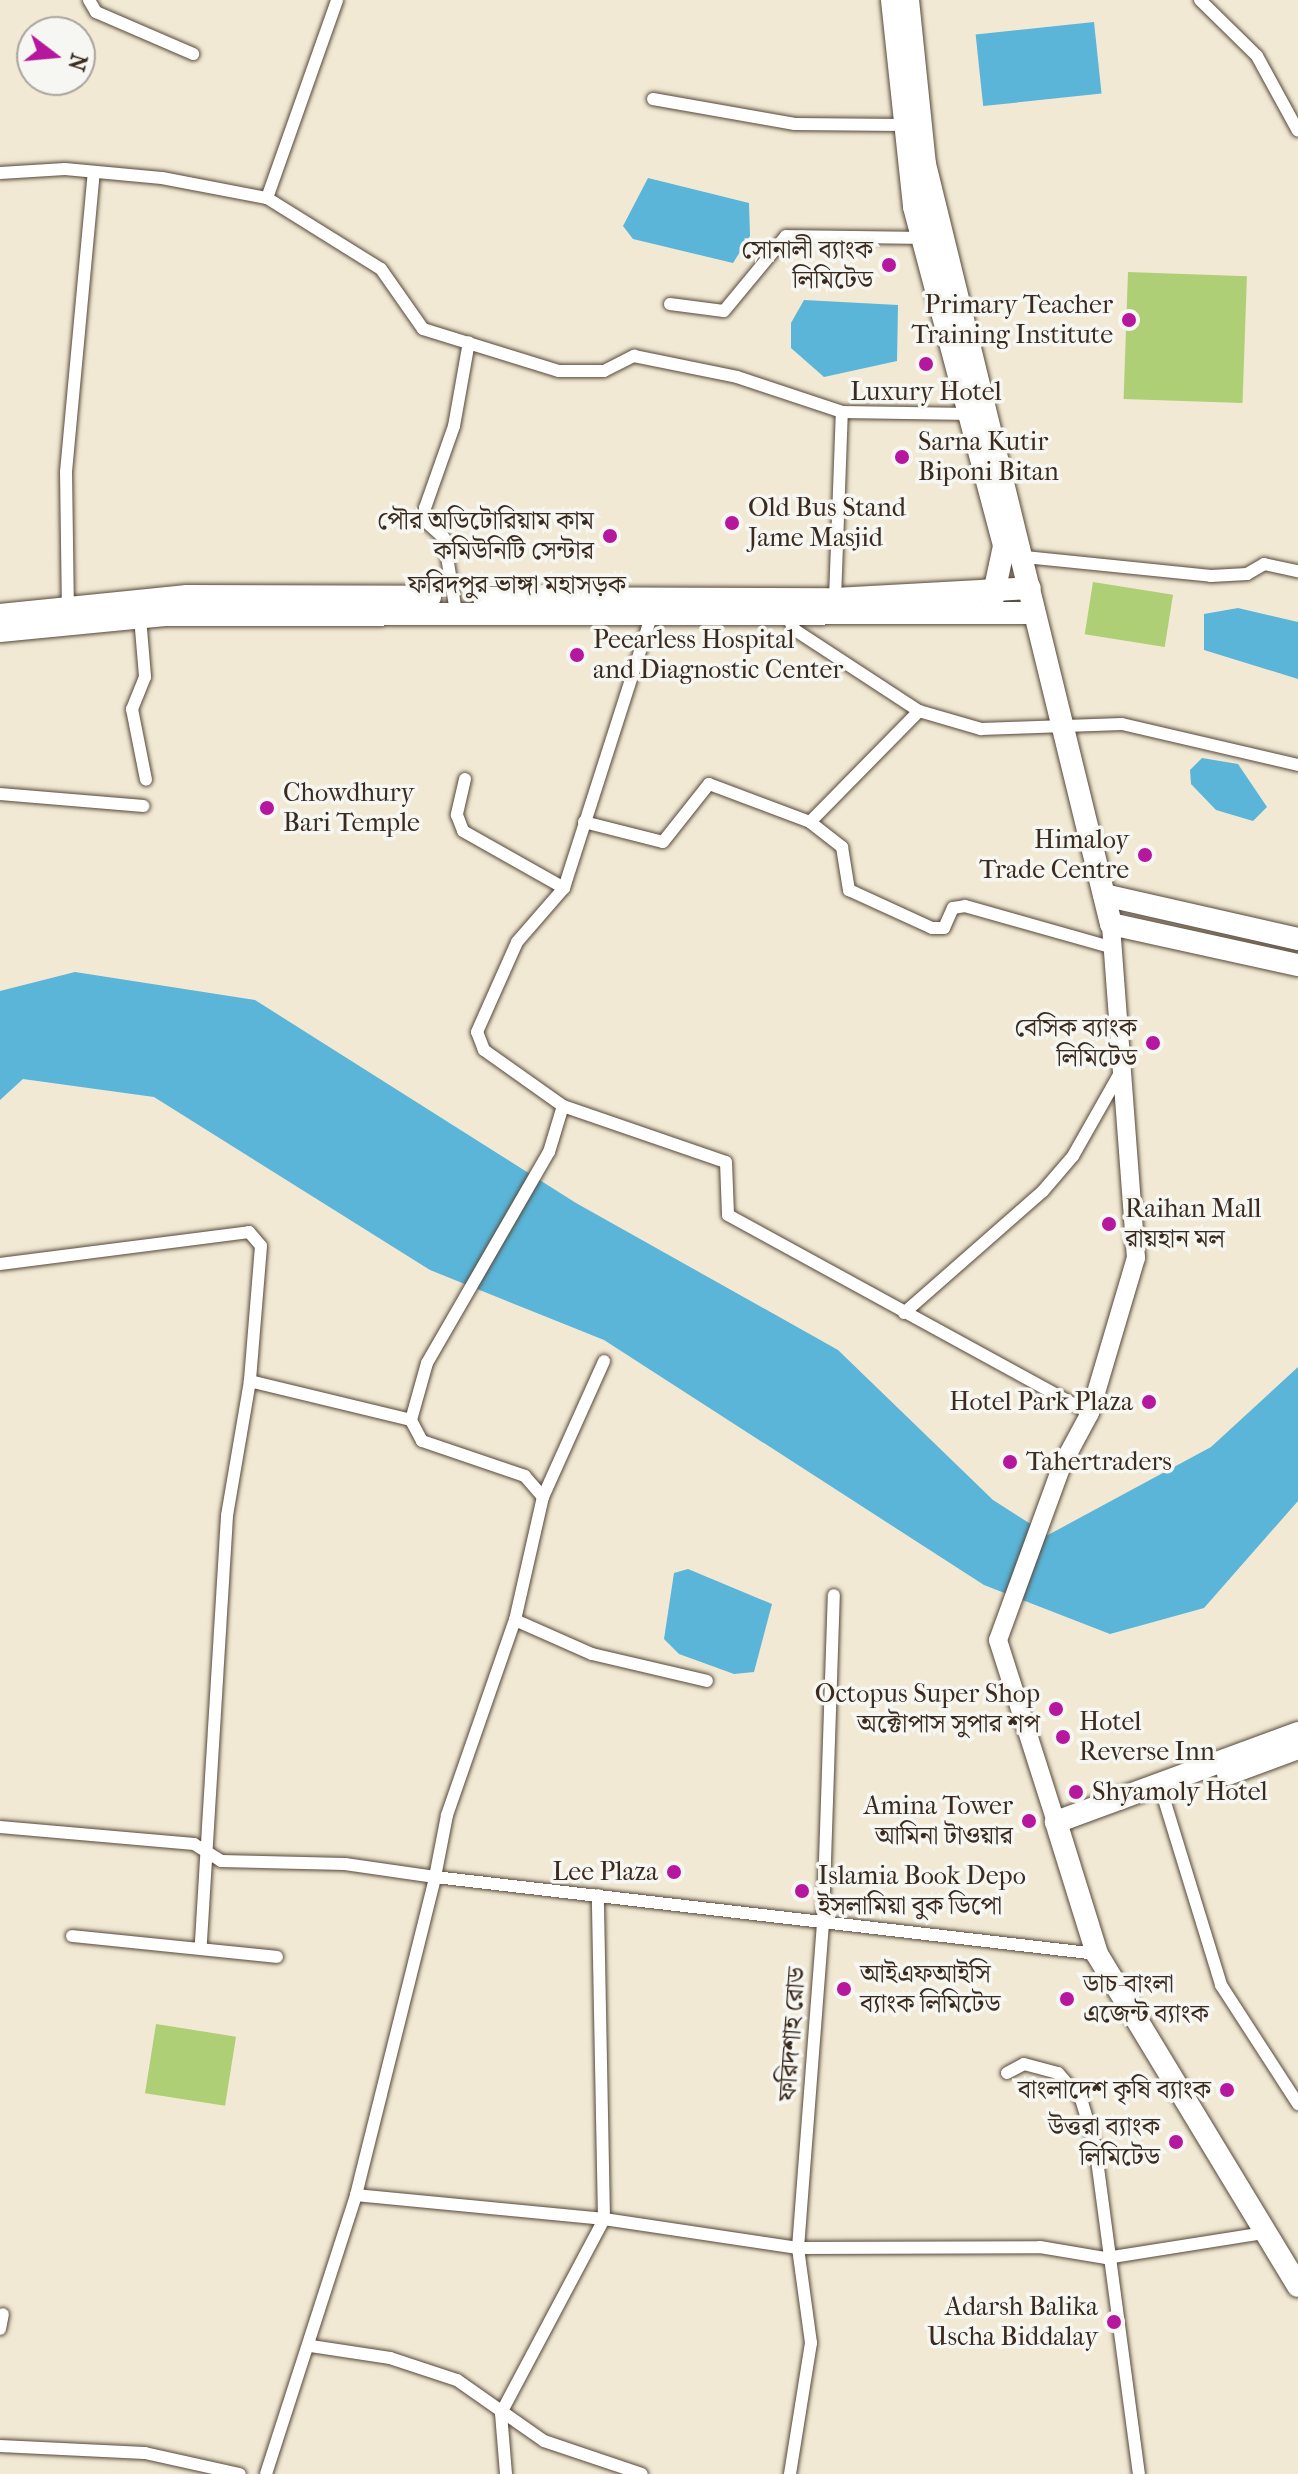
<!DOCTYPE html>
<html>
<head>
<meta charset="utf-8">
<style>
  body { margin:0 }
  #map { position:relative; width:1298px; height:2474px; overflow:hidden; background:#f1e9d4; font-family:"IM FELL French Canon","Noto Serif Bengali",serif }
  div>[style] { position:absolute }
  .green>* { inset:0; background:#afcf77; transform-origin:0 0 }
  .water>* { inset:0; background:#5ab5d8; transform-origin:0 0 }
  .roads { filter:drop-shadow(0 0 2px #564739) drop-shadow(0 0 2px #564739) }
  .street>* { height:12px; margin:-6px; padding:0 6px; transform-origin:6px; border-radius:6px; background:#fff }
  .secondary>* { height:18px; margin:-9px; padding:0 9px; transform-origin:9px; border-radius:9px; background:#fff }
  .highway>* { height:22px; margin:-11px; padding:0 11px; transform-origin:11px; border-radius:11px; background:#fff }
  .dots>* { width:22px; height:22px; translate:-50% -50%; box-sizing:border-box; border:4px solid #f6f6f2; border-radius:50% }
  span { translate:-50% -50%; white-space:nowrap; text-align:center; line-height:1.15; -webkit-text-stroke:7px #f6f6f2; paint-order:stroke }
  .poi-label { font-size:26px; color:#3b2a1e }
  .right { translate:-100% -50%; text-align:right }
  .left { translate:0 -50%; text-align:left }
  .street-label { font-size:26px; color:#3b2a1e }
  .north { position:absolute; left:16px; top:16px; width:80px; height:80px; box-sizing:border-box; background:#f6f6f2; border:2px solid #aba49d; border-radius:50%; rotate:106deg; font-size:22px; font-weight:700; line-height:32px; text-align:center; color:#3b2a1e }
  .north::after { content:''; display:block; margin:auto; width:28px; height:36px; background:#b5179e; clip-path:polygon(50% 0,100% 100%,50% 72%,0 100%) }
</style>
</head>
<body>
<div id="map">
  <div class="green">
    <i style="left:1128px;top:272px;width:119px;height:127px;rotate:2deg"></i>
    <i style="left:1093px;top:582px;width:81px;height:53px;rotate:9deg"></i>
    <i style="left:156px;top:2024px;width:81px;height:70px;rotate:9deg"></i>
  </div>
  <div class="water">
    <i style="left:1094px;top:22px;width:72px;height:119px;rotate:84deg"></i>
    <i style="clip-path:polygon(648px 178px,749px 203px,750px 236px,733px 263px,633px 239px,623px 226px)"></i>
    <i style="clip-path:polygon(804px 300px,898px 305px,897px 361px,824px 377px,791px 348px,791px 323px)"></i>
    <i style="clip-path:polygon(1238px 608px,1298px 622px,1298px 679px,1204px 650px,1204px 614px)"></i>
    <i style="clip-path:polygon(1202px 758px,1238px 764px,1267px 807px,1253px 821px,1216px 810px,1191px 784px,1190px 770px)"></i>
    <i style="clip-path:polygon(75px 972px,255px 1000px,576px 1203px,838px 1350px,993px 1500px,1048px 1535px,1211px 1447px,1298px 1367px,1298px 1501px,1204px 1608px,1110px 1634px,984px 1585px,604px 1340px,430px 1270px,154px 1097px,23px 1079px,0 1100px,0 991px)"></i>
    <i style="clip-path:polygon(688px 1569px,772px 1604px,754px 1672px,734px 1674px,679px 1654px,664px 1639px,674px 1573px)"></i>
  </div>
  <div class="roads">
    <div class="street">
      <i style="left:89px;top:0;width:14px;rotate:60deg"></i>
      <i style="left:96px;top:12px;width:106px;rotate:23.4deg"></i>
      <i style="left:1200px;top:0;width:80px;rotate:44.5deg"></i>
      <i style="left:1257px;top:56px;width:85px;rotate:61.3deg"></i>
      <i style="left:653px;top:99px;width:144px;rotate:10deg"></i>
      <i style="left:795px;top:124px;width:107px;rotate:0.5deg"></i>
      <i style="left:0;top:173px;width:65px;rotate:-3.5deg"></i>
      <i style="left:65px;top:169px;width:97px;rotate:5.3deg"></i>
      <i style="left:162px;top:178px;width:107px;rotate:10.8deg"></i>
      <i style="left:267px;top:198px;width:134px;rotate:31.9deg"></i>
      <i style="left:381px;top:269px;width:73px;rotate:55deg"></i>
      <i style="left:423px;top:329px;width:142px;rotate:17.2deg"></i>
      <i style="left:559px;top:371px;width:45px"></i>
      <i style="left:604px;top:371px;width:34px;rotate:-27deg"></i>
      <i style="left:634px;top:356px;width:105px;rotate:11.5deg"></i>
      <i style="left:737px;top:377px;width:111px;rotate:18.4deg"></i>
      <i style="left:842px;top:412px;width:129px;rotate:0.9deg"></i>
      <i style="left:267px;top:198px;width:210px;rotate:-70.5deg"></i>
      <i style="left:670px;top:304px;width:54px;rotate:7.4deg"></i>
      <i style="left:724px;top:311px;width:97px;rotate:-50.4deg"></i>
      <i style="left:786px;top:236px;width:135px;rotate:0.8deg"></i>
      <i style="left:1025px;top:557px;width:187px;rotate:5.8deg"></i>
      <i style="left:1211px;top:576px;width:36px;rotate:-3deg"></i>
      <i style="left:1247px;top:574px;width:20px;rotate:-30deg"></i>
      <i style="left:1264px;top:564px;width:35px;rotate:12deg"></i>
      <i style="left:835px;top:599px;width:187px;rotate:-87.9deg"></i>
      <i style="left:456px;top:612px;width:75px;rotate:-99.2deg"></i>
      <i style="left:444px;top:538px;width:25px;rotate:-138deg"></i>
      <i style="left:425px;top:521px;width:13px;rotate:-90deg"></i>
      <i style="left:425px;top:508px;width:87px;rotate:-70.5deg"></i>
      <i style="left:454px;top:426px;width:85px;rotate:-79.9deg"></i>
      <i style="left:68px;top:614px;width:142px;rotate:-90.8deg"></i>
      <i style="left:66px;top:472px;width:301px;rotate:-84.7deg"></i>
      <i style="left:786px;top:615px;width:17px;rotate:59deg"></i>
      <i style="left:795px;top:630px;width:148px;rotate:33.2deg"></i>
      <i style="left:140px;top:617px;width:60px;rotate:85.2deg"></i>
      <i style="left:145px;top:677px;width:35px;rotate:112deg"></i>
      <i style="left:132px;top:709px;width:72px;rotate:78.8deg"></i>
      <i style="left:465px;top:779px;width:37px;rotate:103deg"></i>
      <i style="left:457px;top:815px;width:17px;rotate:69deg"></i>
      <i style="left:463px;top:831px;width:116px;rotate:29.4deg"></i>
      <i style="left:0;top:794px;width:144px;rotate:4.8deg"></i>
      <i style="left:584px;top:822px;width:81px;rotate:14.2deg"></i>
      <i style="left:663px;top:842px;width:74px;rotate:-51.6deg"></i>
      <i style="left:709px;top:784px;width:108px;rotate:20.6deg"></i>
      <i style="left:810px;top:822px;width:156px;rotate:-45.5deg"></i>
      <i style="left:919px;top:711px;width:65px;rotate:16.2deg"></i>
      <i style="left:981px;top:729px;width:141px;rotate:-2deg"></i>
      <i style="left:1122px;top:724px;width:181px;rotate:13.1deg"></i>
      <i style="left:810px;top:822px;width:41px;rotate:38deg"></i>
      <i style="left:842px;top:847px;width:44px;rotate:80.8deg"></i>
      <i style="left:849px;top:890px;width:91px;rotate:24.6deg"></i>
      <i style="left:932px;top:928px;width:12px"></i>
      <i style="left:944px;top:928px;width:22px;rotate:-66deg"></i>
      <i style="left:953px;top:908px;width:12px;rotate:-9deg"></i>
      <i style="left:965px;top:906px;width:154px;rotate:15.8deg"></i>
      <i style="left:563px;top:1106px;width:172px;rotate:19deg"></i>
      <i style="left:726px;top:1162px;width:53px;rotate:87.8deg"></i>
      <i style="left:728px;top:1215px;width:413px;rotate:28.7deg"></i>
      <i style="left:0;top:1264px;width:251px;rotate:-7.3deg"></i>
      <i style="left:249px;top:1232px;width:18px;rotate:49deg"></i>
      <i style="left:261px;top:1246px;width:135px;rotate:94.7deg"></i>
      <i style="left:250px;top:1381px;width:137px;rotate:99.7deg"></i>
      <i style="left:227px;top:1516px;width:429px;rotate:93.5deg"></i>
      <i style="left:904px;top:1313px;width:185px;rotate:-41.3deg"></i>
      <i style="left:1043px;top:1191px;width:46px;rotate:-49.4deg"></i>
      <i style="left:1073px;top:1156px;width:98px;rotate:-60.5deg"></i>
      <i style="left:411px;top:1420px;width:59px;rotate:-74.3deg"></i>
      <i style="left:427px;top:1363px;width:244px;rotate:-60deg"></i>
      <i style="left:549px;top:1152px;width:48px;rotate:-73.1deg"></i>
      <i style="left:563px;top:1106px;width:97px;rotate:-144.7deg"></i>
      <i style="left:484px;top:1050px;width:19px;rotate:-111deg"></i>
      <i style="left:477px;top:1032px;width:98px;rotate:-66deg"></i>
      <i style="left:517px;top:942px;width:72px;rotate:-49deg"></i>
      <i style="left:564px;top:888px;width:292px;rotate:-72.2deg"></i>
      <i style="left:543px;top:1497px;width:149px;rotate:-65.8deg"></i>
      <i style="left:515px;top:1620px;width:84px;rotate:23.8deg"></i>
      <i style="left:592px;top:1654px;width:118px;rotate:13.2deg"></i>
      <i style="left:1163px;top:1796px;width:198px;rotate:72.9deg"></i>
      <i style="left:1221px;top:1985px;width:142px;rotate:57.1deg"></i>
      <i style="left:0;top:1827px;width:195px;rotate:5deg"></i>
      <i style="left:194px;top:1844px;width:32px;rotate:32deg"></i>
      <i style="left:221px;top:1861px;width:124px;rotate:1.4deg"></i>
      <i style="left:345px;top:1864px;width:91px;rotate:8.2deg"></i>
      <i style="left:435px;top:1877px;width:63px;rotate:-79deg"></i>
      <i style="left:447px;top:1815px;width:207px;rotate:-70.8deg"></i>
      <i style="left:515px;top:1620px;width:126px;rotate:-77.2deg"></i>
      <i style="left:543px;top:1497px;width:28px;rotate:-131deg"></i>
      <i style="left:525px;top:1476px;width:109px;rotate:-161.2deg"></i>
      <i style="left:422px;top:1441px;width:24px;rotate:-118deg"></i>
      <i style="left:411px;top:1420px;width:166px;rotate:-166.4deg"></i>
      <i style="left:72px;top:1936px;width:206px;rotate:5.8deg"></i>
      <i style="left:1007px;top:2073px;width:19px;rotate:-28deg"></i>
      <i style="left:1024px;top:2064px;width:35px;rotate:15deg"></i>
      <i style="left:1058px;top:2073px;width:35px;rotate:49deg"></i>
      <i style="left:1081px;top:2099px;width:48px;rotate:73.1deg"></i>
      <i style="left:1095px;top:2145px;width:332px;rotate:82.4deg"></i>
      <i style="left:356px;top:2195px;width:249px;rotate:5.5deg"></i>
      <i style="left:604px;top:2219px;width:196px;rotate:8.5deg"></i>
      <i style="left:798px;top:2248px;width:242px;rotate:-0.2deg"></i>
      <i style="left:1040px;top:2247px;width:67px;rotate:9.5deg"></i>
      <i style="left:1106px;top:2258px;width:159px;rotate:-9deg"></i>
      <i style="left:0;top:2329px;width:15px;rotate:-79deg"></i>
      <i style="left:311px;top:2346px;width:80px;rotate:8.6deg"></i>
      <i style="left:390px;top:2358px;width:71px;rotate:18.2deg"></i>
      <i style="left:457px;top:2380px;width:106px;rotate:35deg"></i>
      <i style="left:544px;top:2441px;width:103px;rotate:18.6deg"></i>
      <i style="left:0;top:2446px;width:145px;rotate:2.8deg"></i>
      <i style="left:145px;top:2453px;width:97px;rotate:12.5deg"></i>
      <i style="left:266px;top:2474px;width:293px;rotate:-72.1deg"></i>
      <i style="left:356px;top:2195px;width:328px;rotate:-76deg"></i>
      <i style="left:435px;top:1877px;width:666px;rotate:6.63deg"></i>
      <i style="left:506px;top:2474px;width:61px;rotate:-94.7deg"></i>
      <i style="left:501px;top:2413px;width:220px;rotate:-62deg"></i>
      <i style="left:604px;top:2219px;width:324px;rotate:-91.1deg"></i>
      <i style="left:790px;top:2474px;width:133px;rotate:-80.9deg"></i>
      <i style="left:811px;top:2343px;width:96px;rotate:-97.8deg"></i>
      <i style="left:798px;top:2248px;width:328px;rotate:-85.6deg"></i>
      <i style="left:823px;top:1921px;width:326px;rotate:-88.1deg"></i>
    </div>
    <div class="secondary">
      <i style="left:1056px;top:1822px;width:191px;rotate:-107.7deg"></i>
      <i style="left:998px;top:1640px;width:186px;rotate:-69.9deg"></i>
      <i style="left:1062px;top:1465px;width:59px;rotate:-61.7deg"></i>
      <i style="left:1090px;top:1413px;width:162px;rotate:-73.5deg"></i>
      <i style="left:1136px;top:1258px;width:335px;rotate:-94.3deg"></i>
    </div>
    <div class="highway">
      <i style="left:892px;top:0;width:208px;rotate:83.9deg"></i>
      <i style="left:914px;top:207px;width:351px;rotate:75.1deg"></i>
      <i style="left:1004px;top:546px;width:57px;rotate:102.1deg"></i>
      <i style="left:908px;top:0;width:165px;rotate:84.1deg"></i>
      <i style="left:925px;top:164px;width:782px;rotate:76.25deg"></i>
      <i style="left:1111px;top:924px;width:191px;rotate:12.4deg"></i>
      <i style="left:484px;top:598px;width:351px;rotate:0.2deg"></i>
      <i style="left:835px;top:599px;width:195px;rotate:-3.2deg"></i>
      <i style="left:0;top:615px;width:188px;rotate:-5.8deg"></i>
      <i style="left:187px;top:596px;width:243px;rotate:0.2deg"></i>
      <i style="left:0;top:631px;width:168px;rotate:-5.5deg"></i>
      <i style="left:167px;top:615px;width:867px;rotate:-0.13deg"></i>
      <i style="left:1104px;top:895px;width:199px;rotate:12.8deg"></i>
      <i style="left:1298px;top:1733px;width:258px;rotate:159.8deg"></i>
      <i style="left:1056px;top:1822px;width:138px;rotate:72.7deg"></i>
      <i style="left:1097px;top:1954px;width:388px;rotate:58.8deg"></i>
      <i style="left:1228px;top:1774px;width:75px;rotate:-20.4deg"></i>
    </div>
  </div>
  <div class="dots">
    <i style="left:889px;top:265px;background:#b5179e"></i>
    <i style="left:1129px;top:320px;background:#b5179e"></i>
    <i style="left:926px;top:364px;background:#b5179e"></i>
    <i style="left:902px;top:457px;background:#b5179e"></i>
    <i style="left:732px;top:523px;background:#b5179e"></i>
    <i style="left:610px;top:536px;background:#b5179e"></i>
    <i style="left:577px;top:655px;background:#b5179e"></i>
    <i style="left:267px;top:808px;background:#b5179e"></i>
    <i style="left:1145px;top:855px;background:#b5179e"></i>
    <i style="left:1153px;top:1043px;background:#b5179e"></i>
    <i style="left:1109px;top:1224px;background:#b5179e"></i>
    <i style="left:1149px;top:1402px;background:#b5179e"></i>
    <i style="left:1010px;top:1462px;background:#b5179e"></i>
    <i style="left:1056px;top:1709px;background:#b5179e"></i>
    <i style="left:1063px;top:1737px;background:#b5179e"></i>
    <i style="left:1076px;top:1792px;background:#b5179e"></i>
    <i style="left:1029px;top:1821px;background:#b5179e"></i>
    <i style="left:674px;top:1872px;background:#b5179e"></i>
    <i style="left:802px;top:1891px;background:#b5179e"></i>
    <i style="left:844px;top:1989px;background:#b5179e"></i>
    <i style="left:1067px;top:1999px;background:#b5179e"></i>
    <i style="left:1227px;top:2090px;background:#b5179e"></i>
    <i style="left:1176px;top:2142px;background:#b5179e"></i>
    <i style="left:1114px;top:2322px;background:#b5179e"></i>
  </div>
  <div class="poi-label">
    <span class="right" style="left:873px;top:265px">সোনালী ব্যাংক<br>লিমিটেড</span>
    <span class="right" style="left:1113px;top:320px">Primary Teacher<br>Training Institute</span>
    <span style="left:926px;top:392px">Luxury Hotel</span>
    <span class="left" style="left:918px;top:457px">Sarna Kutir<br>Biponi Bitan</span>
    <span class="left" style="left:748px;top:523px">Old Bus Stand<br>Jame Masjid</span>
    <span class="right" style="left:594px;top:536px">পৌর অডিটোরিয়াম কাম<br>কমিউনিটি সেন্টার</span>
    <span class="left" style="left:593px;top:655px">Peearless Hospital<br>and Diagnostic Center</span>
    <span class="left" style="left:283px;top:808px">Chowdhury<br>Bari Temple</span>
    <span class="right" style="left:1129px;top:855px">Himaloy<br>Trade Centre</span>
    <span class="right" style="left:1137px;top:1043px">বেসিক ব্যাংক<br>লিমিটেড</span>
    <span class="left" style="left:1125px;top:1224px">Raihan Mall<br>রায়হান মল</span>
    <span class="right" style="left:1133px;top:1402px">Hotel Park Plaza</span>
    <span class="left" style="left:1026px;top:1462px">Tahertraders</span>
    <span class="right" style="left:1040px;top:1709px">Octopus Super Shop<br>অক্টোপাস সুপার শপ</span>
    <span class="left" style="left:1079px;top:1737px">Hotel<br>Reverse Inn</span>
    <span class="left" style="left:1092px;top:1792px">Shyamoly Hotel</span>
    <span class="right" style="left:1013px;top:1821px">Amina Tower<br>আমিনা টাওয়ার</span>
    <span class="right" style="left:658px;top:1872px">Lee Plaza</span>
    <span class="left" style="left:818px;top:1891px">Islamia Book Depo<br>ইসলামিয়া বুক ডিপো</span>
    <span class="left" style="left:860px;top:1989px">আইএফআইসি<br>ব্যাংক লিমিটেড</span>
    <span class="left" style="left:1083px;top:1999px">ডাচ-বাংলা<br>এজেন্ট ব্যাংক</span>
    <span class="right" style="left:1211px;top:2090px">বাংলাদেশ কৃষি ব্যাংক</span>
    <span class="right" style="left:1160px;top:2142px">উত্তরা ব্যাংক<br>লিমিটেড</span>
    <span class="right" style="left:1098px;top:2322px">Adarsh Balika<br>Uscha Biddalay</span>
  </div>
  <div class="street-label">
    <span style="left:517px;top:585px">ফরিদপুর-ভাঙ্গা মহাসড়ক</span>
    <span style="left:792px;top:2034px;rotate:-86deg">ফরিদশাহ রোড</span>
  </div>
  <div class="north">N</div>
</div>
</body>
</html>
